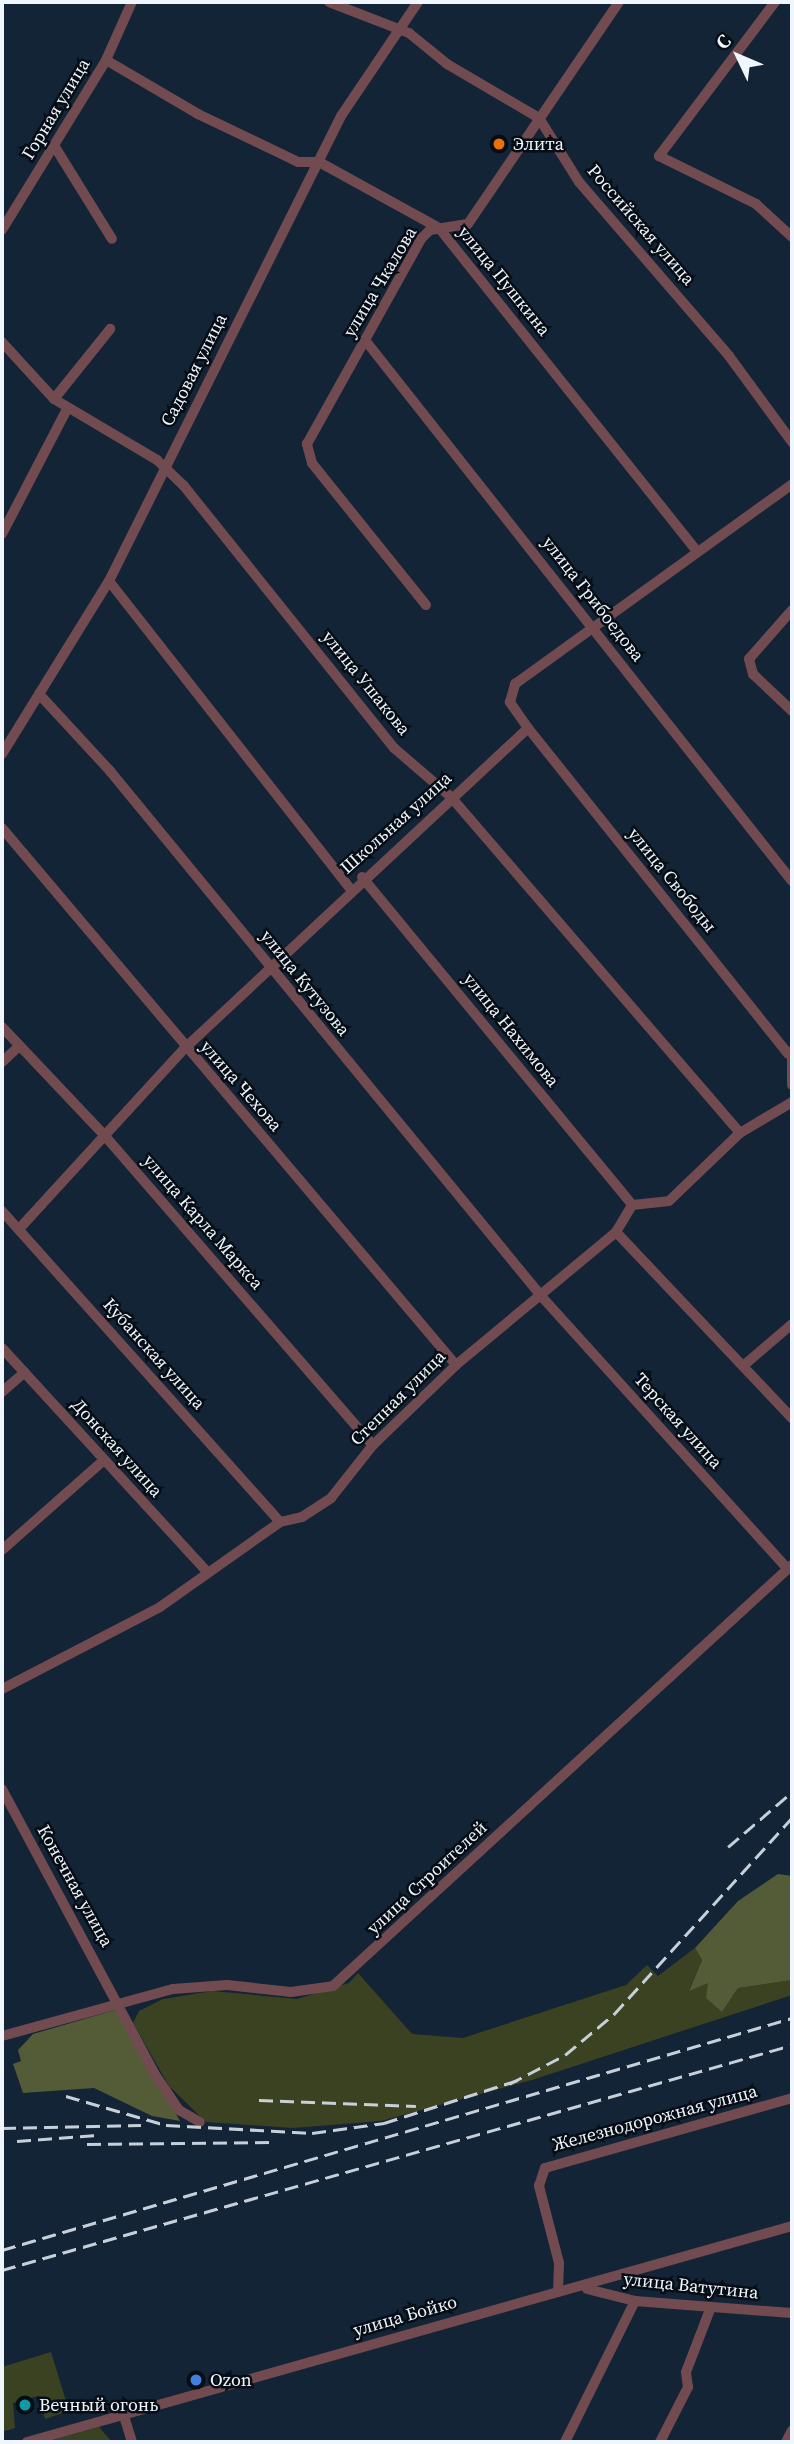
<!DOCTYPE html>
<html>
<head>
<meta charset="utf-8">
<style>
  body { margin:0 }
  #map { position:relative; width:794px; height:2444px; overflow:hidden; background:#122436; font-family:"Source Serif 4",serif }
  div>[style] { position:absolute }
  .green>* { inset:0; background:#3b4221 }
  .forest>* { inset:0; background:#535c37 }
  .minor>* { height:10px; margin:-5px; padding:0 5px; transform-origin:5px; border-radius:5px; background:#714b50 }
  .rail>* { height:2.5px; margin-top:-1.25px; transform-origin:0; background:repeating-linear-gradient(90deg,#c7d0d9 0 14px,transparent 0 21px) }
  .dots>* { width:19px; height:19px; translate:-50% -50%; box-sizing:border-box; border:4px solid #060d15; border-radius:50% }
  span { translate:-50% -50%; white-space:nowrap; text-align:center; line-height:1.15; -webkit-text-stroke:5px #060d15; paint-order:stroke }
  .street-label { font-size:18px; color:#eff6fd }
  .poi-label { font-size:18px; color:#eff6fd }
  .left { translate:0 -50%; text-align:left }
  .frame { position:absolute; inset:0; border:4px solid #eff6fd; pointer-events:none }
  .north { position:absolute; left:703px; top:21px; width:70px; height:70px; -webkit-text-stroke:5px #060d15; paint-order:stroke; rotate:314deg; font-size:19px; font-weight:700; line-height:28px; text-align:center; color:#eff6fd }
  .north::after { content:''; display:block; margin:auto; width:24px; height:32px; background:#eff6fd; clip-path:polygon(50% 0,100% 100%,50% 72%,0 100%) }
</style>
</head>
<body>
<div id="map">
  <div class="green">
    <i style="clip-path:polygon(695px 1948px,702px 1960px,689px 1990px,709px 1982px,722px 2012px,738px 1988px,792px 1980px,792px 1995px,532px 2080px,381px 2121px,293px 2128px,206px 2122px,169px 2086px,133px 2023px,139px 2011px,163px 1999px,213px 1991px,297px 1999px,349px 1983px,358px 1973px,412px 2034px,463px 2038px,626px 1985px,647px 1965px,658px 1976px)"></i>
    <i style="clip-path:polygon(51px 2352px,69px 2411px,45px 2419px,38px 2396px,13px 2403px,15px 2428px,2px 2432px,2px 2367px)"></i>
    <i style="clip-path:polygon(99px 2427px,112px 2442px,46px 2442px)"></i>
  </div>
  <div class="forest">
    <i style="clip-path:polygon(778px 1874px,792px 1876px,792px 1980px,738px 1988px,722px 2012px,706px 1998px,708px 1983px,689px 1991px,702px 1960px,695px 1948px,738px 1901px)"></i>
    <i style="clip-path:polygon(115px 2010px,124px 2023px,180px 2121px,152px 2116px,94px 2088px,23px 2093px,13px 2064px,21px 2061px,18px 2050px,33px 2034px)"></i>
  </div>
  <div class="minor">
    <i style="left:329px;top:2px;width:86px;rotate:21.2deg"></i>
    <i style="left:409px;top:33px;width:49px;rotate:39.2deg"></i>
    <i style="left:447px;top:64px;width:107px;rotate:30.4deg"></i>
    <i style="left:539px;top:118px;width:75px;rotate:58deg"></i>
    <i style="left:579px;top:182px;width:230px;rotate:49.2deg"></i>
    <i style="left:729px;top:356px;width:107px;rotate:53.8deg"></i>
    <i style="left:775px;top:2px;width:193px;rotate:127deg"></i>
    <i style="left:659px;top:156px;width:108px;rotate:26.3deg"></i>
    <i style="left:756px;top:204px;width:49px;rotate:42.5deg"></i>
    <i style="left:106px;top:60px;width:107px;rotate:30.4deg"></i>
    <i style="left:198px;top:114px;width:111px;rotate:25.6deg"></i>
    <i style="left:298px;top:162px;width:21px"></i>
    <i style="left:319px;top:162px;width:137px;rotate:28.8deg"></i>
    <i style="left:439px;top:228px;width:413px;rotate:51.4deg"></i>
    <i style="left:55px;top:147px;width:108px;rotate:58.2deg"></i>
    <i style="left:2px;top:230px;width:199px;rotate:-58.5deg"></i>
    <i style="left:106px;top:60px;width:64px;rotate:-65.9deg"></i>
    <i style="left:365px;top:340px;width:689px;rotate:51.72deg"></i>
    <i style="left:2px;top:342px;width:77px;rotate:47.6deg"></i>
    <i style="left:54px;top:399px;width:120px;rotate:30.6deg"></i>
    <i style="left:157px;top:460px;width:37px;rotate:44deg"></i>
    <i style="left:184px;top:486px;width:336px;rotate:51.3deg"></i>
    <i style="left:394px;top:748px;width:75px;rotate:40.7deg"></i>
    <i style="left:451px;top:797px;width:443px;rotate:49.3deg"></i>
    <i style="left:54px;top:399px;width:90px;rotate:-51.3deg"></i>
    <i style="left:2px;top:534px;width:141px;rotate:-62.5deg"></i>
    <i style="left:109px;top:581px;width:390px;rotate:51.9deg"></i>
    <i style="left:426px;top:605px;width:182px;rotate:-128.8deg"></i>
    <i style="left:312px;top:463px;width:20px;rotate:-105deg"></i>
    <i style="left:307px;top:444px;width:235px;rotate:-60.9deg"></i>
    <i style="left:421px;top:239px;width:13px;rotate:-45deg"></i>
    <i style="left:430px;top:230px;width:38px;rotate:-9deg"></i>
    <i style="left:468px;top:224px;width:268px;rotate:-55.8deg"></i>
    <i style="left:792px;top:610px;width:65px;rotate:131.3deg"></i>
    <i style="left:749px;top:659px;width:16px;rotate:75deg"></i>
    <i style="left:753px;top:674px;width:54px;rotate:43.5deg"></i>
    <i style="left:39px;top:694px;width:105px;rotate:47.3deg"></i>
    <i style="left:110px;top:771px;width:681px;rotate:50.6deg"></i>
    <i style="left:542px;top:1297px;width:367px;rotate:47.9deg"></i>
    <i style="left:528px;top:728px;width:417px;rotate:51.4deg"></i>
    <i style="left:2px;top:754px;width:203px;rotate:-58.3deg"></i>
    <i style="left:109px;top:581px;width:520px;rotate:-63.48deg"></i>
    <i style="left:341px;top:116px;width:138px;rotate:-56deg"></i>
    <i style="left:2px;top:828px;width:703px;rotate:49.79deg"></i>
    <i style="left:362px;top:877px;width:425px;rotate:50.5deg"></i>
    <i style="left:2px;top:1027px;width:150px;rotate:46.6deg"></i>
    <i style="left:105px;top:1136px;width:409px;rotate:49.1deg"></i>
    <i style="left:792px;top:1051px;width:34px;rotate:90deg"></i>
    <i style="left:2px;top:1062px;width:23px;rotate:-43deg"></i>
    <i style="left:2px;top:1211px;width:417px;rotate:48.2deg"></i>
    <i style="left:19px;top:1229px;width:246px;rotate:-47.5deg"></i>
    <i style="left:185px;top:1048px;width:469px;rotate:-43deg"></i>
    <i style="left:528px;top:728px;width:32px;rotate:-125deg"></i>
    <i style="left:510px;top:702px;width:19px;rotate:-74deg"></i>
    <i style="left:515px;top:684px;width:342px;rotate:-35.8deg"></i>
    <i style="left:616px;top:1232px;width:256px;rotate:46.6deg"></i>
    <i style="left:2px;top:1348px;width:302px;rotate:47.5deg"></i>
    <i style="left:743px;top:1366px;width:65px;rotate:-40.6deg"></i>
    <i style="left:2px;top:1392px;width:30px;rotate:-41deg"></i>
    <i style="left:2px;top:1550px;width:136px;rotate:-41.4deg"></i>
    <i style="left:2px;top:1689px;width:178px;rotate:-27.4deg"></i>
    <i style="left:160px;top:1607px;width:147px;rotate:-35.3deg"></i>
    <i style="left:280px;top:1522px;width:23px;rotate:-13deg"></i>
    <i style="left:302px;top:1517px;width:35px;rotate:-33deg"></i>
    <i style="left:331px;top:1498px;width:68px;rotate:-51.6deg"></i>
    <i style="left:373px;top:1445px;width:115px;rotate:-43.9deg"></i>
    <i style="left:456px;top:1365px;width:208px;rotate:-39.7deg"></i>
    <i style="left:616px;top:1232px;width:31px;rotate:-59deg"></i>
    <i style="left:632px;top:1205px;width:37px;rotate:-6deg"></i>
    <i style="left:669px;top:1201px;width:98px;rotate:-43.8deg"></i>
    <i style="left:740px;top:1133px;width:61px;rotate:-30.8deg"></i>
    <i style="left:2px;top:1789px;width:322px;rotate:61.8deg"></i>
    <i style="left:154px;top:2073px;width:45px;rotate:56deg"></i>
    <i style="left:179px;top:2110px;width:24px;rotate:30deg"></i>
    <i style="left:2px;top:2036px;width:177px;rotate:-15.4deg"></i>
    <i style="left:173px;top:1989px;width:54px;rotate:-4.2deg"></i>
    <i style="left:227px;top:1985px;width:64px;rotate:6.2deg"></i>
    <i style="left:291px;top:1992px;width:42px;rotate:-8.1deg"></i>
    <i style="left:333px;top:1986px;width:623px;rotate:-42.53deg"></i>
    <i style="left:587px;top:2289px;width:49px;rotate:14deg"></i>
    <i style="left:635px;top:2301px;width:157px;rotate:4.4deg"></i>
    <i style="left:558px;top:2292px;width:29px;rotate:-88deg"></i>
    <i style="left:559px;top:2263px;width:80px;rotate:-104.6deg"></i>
    <i style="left:539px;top:2186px;width:19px;rotate:-72deg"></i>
    <i style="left:545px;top:2168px;width:257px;rotate:-15.8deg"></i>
    <i style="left:124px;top:2416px;width:27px;rotate:73deg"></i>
    <i style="left:27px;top:2442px;width:795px;rotate:-15.77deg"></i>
    <i style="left:565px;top:2442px;width:157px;rotate:-63.6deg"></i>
    <i style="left:660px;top:2442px;width:62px;rotate:-63deg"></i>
    <i style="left:688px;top:2387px;width:15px;rotate:-98deg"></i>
    <i style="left:686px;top:2372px;width:70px;rotate:-69deg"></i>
    <i style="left:786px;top:2442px;width:13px;rotate:-63deg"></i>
  </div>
  <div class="rail">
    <i style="left:728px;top:1847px;width:84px;rotate:-40.7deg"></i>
    <i style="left:509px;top:2084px;width:63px;rotate:-27.4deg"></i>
    <i style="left:565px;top:2055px;width:64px;rotate:-39.9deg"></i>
    <i style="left:614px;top:2014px;width:265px;rotate:-47.8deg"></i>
    <i style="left:66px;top:2096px;width:104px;rotate:16.2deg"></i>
    <i style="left:166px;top:2125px;width:146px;rotate:3.1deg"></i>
    <i style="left:312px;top:2133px;width:73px;rotate:-7.9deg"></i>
    <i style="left:384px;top:2123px;width:141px;rotate:-17.8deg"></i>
    <i style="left:259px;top:2100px;width:157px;rotate:2.2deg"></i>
    <i style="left:2px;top:2128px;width:139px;rotate:-1.2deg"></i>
    <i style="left:17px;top:2141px;width:80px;rotate:-4.3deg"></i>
    <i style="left:87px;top:2144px;width:185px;rotate:-0.6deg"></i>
    <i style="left:2px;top:2250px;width:823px;rotate:-16.37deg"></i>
    <i style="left:2px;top:2270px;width:821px;rotate:-15.9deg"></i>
  </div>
  <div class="dots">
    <i style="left:499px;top:144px;background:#e8710a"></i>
    <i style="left:196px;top:2380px;background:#3f7fe0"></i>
    <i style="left:25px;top:2405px;background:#0f9aa8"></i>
  </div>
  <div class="street-label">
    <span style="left:56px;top:109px;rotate:-59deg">Горная улица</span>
    <span style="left:641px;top:225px;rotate:49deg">Российская улица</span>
    <span style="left:504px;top:281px;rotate:51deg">улица Пушкина</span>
    <span style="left:380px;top:282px;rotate:-59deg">улица Чкалова</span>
    <span style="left:194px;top:370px;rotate:-63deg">Садовая улица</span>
    <span style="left:593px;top:599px;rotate:52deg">улица Грибоедова</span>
    <span style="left:366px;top:683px;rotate:51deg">улица Ушакова</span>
    <span style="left:396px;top:823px;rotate:-42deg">Школьная улица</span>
    <span style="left:672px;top:880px;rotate:51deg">улица Свободы</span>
    <span style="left:305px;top:983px;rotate:51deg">улица Кутузова</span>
    <span style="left:511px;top:1030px;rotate:51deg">улица Нахимова</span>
    <span style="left:241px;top:1086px;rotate:49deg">улица Чехова</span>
    <span style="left:203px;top:1222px;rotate:49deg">улица Карла Маркса</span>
    <span style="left:154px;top:1354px;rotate:48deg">Кубанская улица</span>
    <span style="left:398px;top:1398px;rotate:-45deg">Степная улица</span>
    <span style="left:678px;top:1421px;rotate:48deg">Терская улица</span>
    <span style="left:117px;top:1448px;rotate:48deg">Донская улица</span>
    <span style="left:427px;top:1878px;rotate:-43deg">улица Строителей</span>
    <span style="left:75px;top:1886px;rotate:61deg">Конечная улица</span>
    <span style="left:655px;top:2118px;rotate:-15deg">Железнодорожная улица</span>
    <span style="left:691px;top:2286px;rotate:6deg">улица Ватутина</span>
    <span style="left:405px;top:2316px;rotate:-16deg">улица Бойко</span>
  </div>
  <div class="poi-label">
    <span class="left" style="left:513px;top:144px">Элита</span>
    <span class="left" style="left:210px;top:2380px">Ozon</span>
    <span class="left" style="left:39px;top:2405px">Вечный огонь</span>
  </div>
  <div class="frame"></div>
  <div class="north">С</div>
</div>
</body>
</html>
